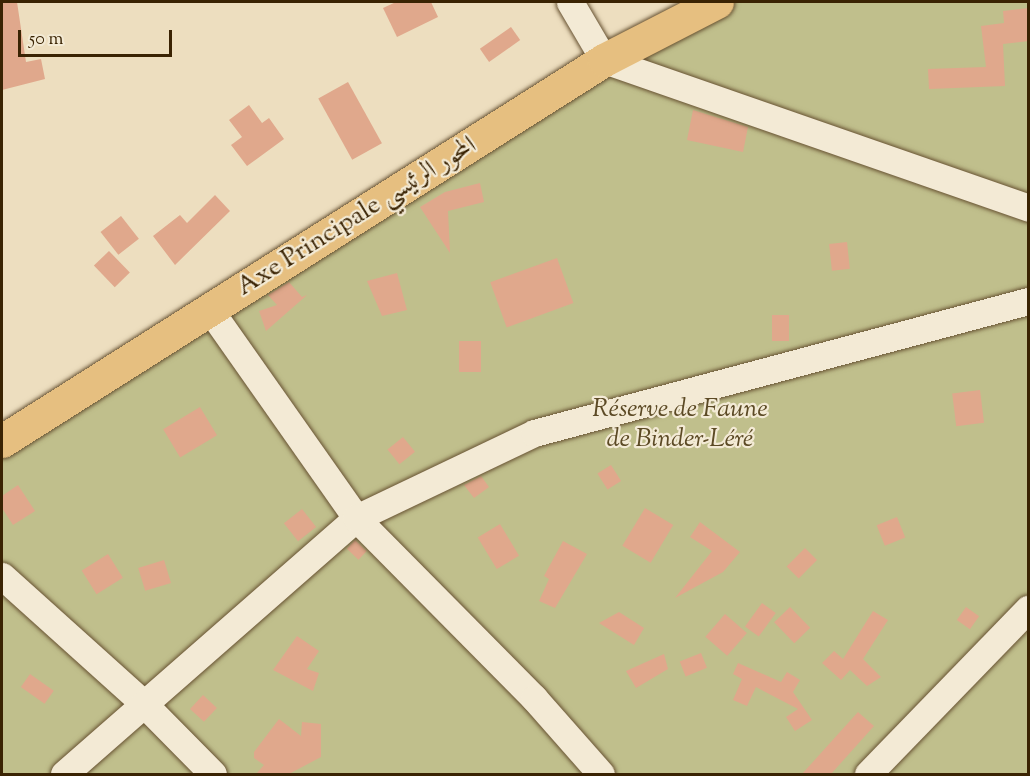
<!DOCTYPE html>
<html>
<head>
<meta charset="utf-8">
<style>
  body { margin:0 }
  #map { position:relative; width:1030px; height:776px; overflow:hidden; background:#eddebf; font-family:"Sorts Mill Goudy",Amiri,serif }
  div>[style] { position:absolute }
  .green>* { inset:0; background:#c0bf8c }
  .building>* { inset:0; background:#e0a88c; transform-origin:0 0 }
  .roads { filter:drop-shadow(0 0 2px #675232) drop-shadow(0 0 2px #675232) }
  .minor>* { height:27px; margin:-13.5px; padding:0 13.5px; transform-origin:13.5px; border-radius:13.5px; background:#f3ead5 }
  .major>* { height:33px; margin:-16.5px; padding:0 16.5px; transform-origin:16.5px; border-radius:16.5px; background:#e6bf80 }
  span { translate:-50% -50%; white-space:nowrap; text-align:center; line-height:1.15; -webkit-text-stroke:4.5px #f3ead5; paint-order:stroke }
  .street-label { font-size:26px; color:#3a2303 }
  .park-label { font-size:26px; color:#5c4a25; font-style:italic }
  .frame { position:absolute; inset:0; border:3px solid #3a2303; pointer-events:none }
  .scale { position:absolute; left:18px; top:30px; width:154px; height:27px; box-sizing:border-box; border:3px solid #3a2303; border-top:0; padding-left:8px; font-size:18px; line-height:21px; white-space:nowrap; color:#3a2303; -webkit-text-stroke:4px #f3ead5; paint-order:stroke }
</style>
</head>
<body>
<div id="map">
  <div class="green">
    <i style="clip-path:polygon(717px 2px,1028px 2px,1028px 774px,2px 774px,2px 441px)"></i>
  </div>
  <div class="building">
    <i style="clip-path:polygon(2px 2px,17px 2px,26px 62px,41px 59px,45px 79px,2px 90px)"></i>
    <i style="clip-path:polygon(396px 2px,431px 2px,438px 17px,397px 37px,383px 8px)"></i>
    <i style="clip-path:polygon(1029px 8px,1029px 41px,1003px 44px,1005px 86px,929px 89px,928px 69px,986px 67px,981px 26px,1004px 23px,1003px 11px)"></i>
    <i style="left:511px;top:27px;width:16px;height:38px;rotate:55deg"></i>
    <i style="left:348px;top:82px;width:70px;height:34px;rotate:61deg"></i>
    <i style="clip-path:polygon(249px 105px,262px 123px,269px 118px,284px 139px,247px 166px,231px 145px,242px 137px,229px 120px)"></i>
    <i style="clip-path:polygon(693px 110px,748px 127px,743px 152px,687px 140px)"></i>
    <i style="clip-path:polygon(480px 183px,484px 202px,448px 211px,450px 253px,420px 207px,445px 192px)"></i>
    <i style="clip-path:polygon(215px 195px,230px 211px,175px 265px,153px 236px,180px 215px,187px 223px)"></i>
    <i style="left:121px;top:216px;width:29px;height:26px;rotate:52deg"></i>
    <i style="left:847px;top:242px;width:27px;height:18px;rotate:84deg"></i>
    <i style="left:109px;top:251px;width:30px;height:21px;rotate:46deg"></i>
    <i style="left:557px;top:258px;width:48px;height:71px;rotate:70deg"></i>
    <i style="clip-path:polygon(397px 273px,407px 310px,382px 316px,367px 281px)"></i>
    <i style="clip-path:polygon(289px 282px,302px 297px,307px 295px,266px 331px,259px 311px,277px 305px,268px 295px)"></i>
    <i style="left:772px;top:315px;width:17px;height:26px"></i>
    <i style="left:481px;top:341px;width:31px;height:22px;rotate:90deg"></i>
    <i style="left:980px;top:390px;width:33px;height:28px;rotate:83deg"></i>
    <i style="left:200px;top:407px;width:33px;height:43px;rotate:59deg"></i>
    <i style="left:403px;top:437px;width:19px;height:20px;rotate:51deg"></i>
    <i style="left:611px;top:465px;width:19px;height:16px;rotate:58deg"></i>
    <i style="clip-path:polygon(481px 476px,489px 487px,474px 498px,464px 485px)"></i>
    <i style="clip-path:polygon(18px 485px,35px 511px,13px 525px,2px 508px,2px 496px)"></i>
    <i style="left:645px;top:508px;width:33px;height:44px;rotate:31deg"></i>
    <i style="left:302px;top:509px;width:23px;height:23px;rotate:52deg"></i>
    <i style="left:897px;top:517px;width:22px;height:22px;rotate:68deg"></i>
    <i style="clip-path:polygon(700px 522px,740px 552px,723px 572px,675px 598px,712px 551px,690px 537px)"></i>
    <i style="left:500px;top:524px;width:37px;height:26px;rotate:59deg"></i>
    <i style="left:355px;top:540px;width:16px;height:12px;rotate:43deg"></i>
    <i style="clip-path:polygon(563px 541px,587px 554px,555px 608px,539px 601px,549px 579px,544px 576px)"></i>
    <i style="left:805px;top:548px;width:17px;height:26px;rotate:45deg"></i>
    <i style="left:108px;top:554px;width:28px;height:31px;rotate:58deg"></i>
    <i style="left:164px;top:560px;width:24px;height:27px;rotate:73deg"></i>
    <i style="left:762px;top:603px;width:17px;height:29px;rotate:36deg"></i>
    <i style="left:790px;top:607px;width:29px;height:22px;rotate:46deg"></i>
    <i style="left:966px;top:607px;width:16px;height:16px;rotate:35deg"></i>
    <i style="clip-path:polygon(873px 611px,888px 620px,863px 659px,881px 677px,867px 686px,850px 670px,841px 680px,822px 663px,834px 651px,843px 659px)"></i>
    <i style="clip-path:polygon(619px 612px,644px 628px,634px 645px,599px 623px)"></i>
    <i style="left:725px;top:614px;width:29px;height:30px;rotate:41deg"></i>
    <i style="clip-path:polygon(297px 636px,319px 651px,307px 669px,319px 673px,313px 691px,273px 670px)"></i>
    <i style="left:701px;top:653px;width:16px;height:23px;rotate:68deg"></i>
    <i style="clip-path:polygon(664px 654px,668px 669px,636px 688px,626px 671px)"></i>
    <i style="clip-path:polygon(738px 663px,781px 682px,787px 672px,800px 680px,793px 692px,812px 720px,795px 731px,786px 717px,798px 709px,756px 687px,747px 706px,733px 700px,742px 679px,733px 674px)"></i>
    <i style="left:30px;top:674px;width:29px;height:16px;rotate:35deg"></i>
    <i style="left:203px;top:695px;width:19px;height:19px;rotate:43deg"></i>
    <i style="clip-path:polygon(858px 712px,874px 726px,831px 774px,802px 774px)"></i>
    <i style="clip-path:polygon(279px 719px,301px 736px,302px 722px,321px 724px,321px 757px,289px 774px,256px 774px,264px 765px,254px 758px,254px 752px)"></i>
  </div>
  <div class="roads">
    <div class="minor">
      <i style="left:570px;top:2px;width:67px;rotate:59.6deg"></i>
      <i style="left:604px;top:60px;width:449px;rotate:19.2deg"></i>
      <i style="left:210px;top:310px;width:254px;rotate:54.9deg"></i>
      <i style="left:356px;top:518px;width:253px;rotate:45.3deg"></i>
      <i style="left:534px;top:698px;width:101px;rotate:48.6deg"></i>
      <i style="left:2px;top:576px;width:191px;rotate:42deg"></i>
      <i style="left:144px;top:704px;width:98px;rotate:45.4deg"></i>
      <i style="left:64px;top:774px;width:388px;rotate:-41.2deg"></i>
      <i style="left:356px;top:518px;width:197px;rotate:-25.5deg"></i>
      <i style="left:534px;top:433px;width:511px;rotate:-14.96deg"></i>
      <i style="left:868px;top:774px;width:230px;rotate:-45.9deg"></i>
    </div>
    <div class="major">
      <i style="left:2px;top:441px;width:712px;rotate:-32.33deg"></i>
      <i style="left:604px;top:60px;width:127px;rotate:-27.2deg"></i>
    </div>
  </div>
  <div class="street-label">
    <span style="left:357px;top:217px;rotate:-32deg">Axe Principale المحور الرئيسي</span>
  </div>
  <div class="park-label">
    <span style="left:680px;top:425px">Réserve de Faune<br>de Binder-Léré</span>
  </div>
  <div class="frame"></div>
  <div class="scale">50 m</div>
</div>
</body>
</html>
